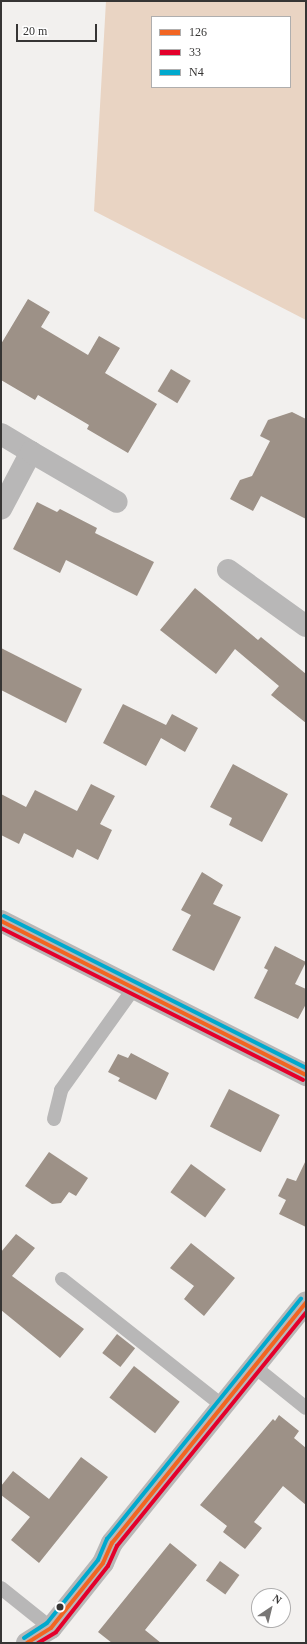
<!DOCTYPE html>
<html>
<head>
<meta charset="utf-8">
<style>
  body { margin:0 }
  #map { position:relative; width:307px; height:1644px; overflow:hidden; background:#f2f0ee; font-family:"Times New Roman",serif }
  div>[style] { position:absolute }
  .green>* { inset:0; background:#e9d4c3 }
  .building>* { inset:0; background:#9d9187; transform-origin:0 0 }
  .service>* { height:14px; margin:-7px; padding:0 7px; transform-origin:7px; border-radius:7px; background:#b8b7b7 }
  .minor>* { height:22px; margin:-11px; padding:0 11px; transform-origin:11px; border-radius:11px; background:#b8b7b7 }
  .tertiary>* { height:22px; margin:-11px; padding:0 11px; transform-origin:11px; border-radius:11px; background:#b8b7b7 }
  .bus-1>* { height:4px; margin:-2px; padding:0 2px; transform-origin:2px; border-radius:2px; background:#f26522 }
  .bus-2>* { height:4px; margin:-2px; padding:0 2px; transform-origin:2px; border-radius:2px; background:#e4002b }
  .bus-3>* { height:4px; margin:-2px; padding:0 2px; transform-origin:2px; border-radius:2px; background:#00a9ce }
  .dots>* { width:11px; height:11px; translate:-50% -50%; box-sizing:border-box; border:2px solid #fff; border-radius:50% }
  span { translate:-50% -50%; white-space:nowrap; text-align:center; line-height:1.15; -webkit-text-stroke:4px #fff; paint-order:stroke }
  .frame { position:absolute; inset:0; border:2px solid #363534; pointer-events:none }
  .legend { position:absolute; left:151px; top:16px; width:140px; height:72px; box-sizing:border-box; background:#fff; border:1px solid #afaeae; margin:0; padding:5px 7px; list-style:none; font-size:12px; color:#363534 }
  .legend li { display:flex; align-items:center; gap:8px; height:20px }
  .legend b { width:20px; border:1px solid #afaeae }
  .north { position:absolute; left:251px; top:1588px; width:40px; height:40px; box-sizing:border-box; background:#fff; border:1px solid #afaeae; border-radius:50%; rotate:35deg; font-size:11px; font-weight:700; line-height:16px; text-align:center; color:#363534 }
  .north::after { content:''; display:block; margin:auto; width:14px; height:18px; background:#787675; clip-path:polygon(50% 0,100% 100%,50% 72%,0 100%) }
  .scale { position:absolute; left:16px; top:24px; width:81px; height:18px; box-sizing:border-box; border:2px solid #363534; border-top:0; padding-left:5px; font-size:12px; line-height:14px; white-space:nowrap; color:#363534; -webkit-text-stroke:3px #fff; paint-order:stroke }
</style>
</head>
<body>
<div id="map">
  <div class="green">
    <i style="clip-path:polygon(evenodd,106px 1px,306px 1px,306px 320px,94px 211px,106px 1px,152px 17px,290px 17px,290px 87px,152px 87px,152px 17px)"></i>
  </div>
  <div class="building">
    <i style="clip-path:polygon(28px 299px,50px 312px,41px 327px,88px 355px,99px 336px,120px 348px,105px 373px,157px 404px,128px 453px,87px 429px,89px 425px,38px 395px,35px 400px,1px 380px,1px 344px)"></i>
    <i style="left:171px;top:369px;width:23px;height:26px;rotate:31deg"></i>
    <i style="clip-path:polygon(292px 412px,306px 419px,306px 519px,261px 496px,253px 511px,230px 499px,240px 480px,252px 476px,270px 441px,260px 436px,268px 420px)"></i>
    <i style="clip-path:polygon(37px 502px,57px 512px,60px 509px,97px 528px,95px 533px,154px 562px,137px 596px,66px 560px,60px 573px,13px 549px)"></i>
    <i style="clip-path:polygon(195px 588px,258px 640px,261px 637px,306px 674px,306px 723px,271px 695px,279px 686px,235px 649px,216px 674px,160px 630px)"></i>
    <i style="clip-path:polygon(1px 648px,82px 689px,66px 723px,1px 690px)"></i>
    <i style="clip-path:polygon(123px 704px,166px 725px,172px 714px,198px 728px,185px 752px,161px 738px,146px 766px,103px 743px)"></i>
    <i style="clip-path:polygon(233px 764px,288px 794px,262px 842px,229px 825px,232px 818px,210px 807px)"></i>
    <i style="clip-path:polygon(91px 784px,115px 796px,100px 824px,112px 830px,98px 860px,77px 849px,73px 858px,24px 833px,19px 844px,1px 835px,1px 794px,26px 807px,35px 790px,77px 811px)"></i>
    <i style="clip-path:polygon(202px 872px,223px 885px,213px 904px,241px 917px,214px 971px,172px 950px,191px 915px,181px 910px)"></i>
    <i style="clip-path:polygon(275px 946px,306px 962px,295px 984px,306px 989px,306px 1004px,298px 1019px,254px 998px,268px 970px,264px 968px)"></i>
    <i style="clip-path:polygon(131px 1053px,169px 1073px,156px 1100px,118px 1081px,120px 1078px,108px 1072px,118px 1054px,128px 1058px)"></i>
    <i style="left:229px;top:1089px;width:57px;height:42px;rotate:27deg"></i>
    <i style="clip-path:polygon(49px 1152px,88px 1178px,76px 1196px,69px 1192px,61px 1203px,52px 1204px,25px 1186px)"></i>
    <i style="clip-path:polygon(306px 1160px,306px 1227px,279px 1214px,286px 1200px,278px 1196px,287px 1178px,296px 1181px)"></i>
    <i style="left:191px;top:1164px;width:43px;height:35px;rotate:36deg"></i>
    <i style="clip-path:polygon(16px 1234px,35px 1248px,12px 1276px,84px 1329px,60px 1358px,1px 1310px,1px 1252px)"></i>
    <i style="clip-path:polygon(191px 1243px,235px 1278px,204px 1316px,184px 1299px,194px 1286px,170px 1268px)"></i>
    <i style="left:117px;top:1334px;width:23px;height:24px;rotate:38deg"></i>
    <i style="left:134px;top:1366px;width:58px;height:40px;rotate:38deg"></i>
    <i style="clip-path:polygon(279px 1415px,299px 1431px,294px 1438px,306px 1448px,306px 1505px,283px 1486px,254px 1522px,262px 1528px,245px 1549px,223px 1532px,227px 1526px,200px 1505px,273px 1419px,275px 1421px)"></i>
    <i style="clip-path:polygon(81px 1457px,108px 1477px,39px 1563px,11px 1540px,30px 1517px,1px 1495px,1px 1486px,13px 1471px,49px 1499px)"></i>
    <i style="clip-path:polygon(170px 1543px,197px 1565px,145px 1630px,161px 1643px,112px 1643px,98px 1632px)"></i>
    <i style="left:220px;top:1561px;width:24px;height:24px;rotate:36deg"></i>
  </div>
  <div class="service">
    <i style="left:54px;top:1119px;width:30px;rotate:-76deg"></i>
    <i style="left:61px;top:1090px;width:125px;rotate:-54.4deg"></i>
    <i style="left:62px;top:1279px;width:205px;rotate:38.3deg"></i>
    <i style="left:255px;top:1367px;width:65px;rotate:38.8deg"></i>
    <i style="left:1px;top:1588px;width:64px;rotate:38.7deg"></i>
  </div>
  <div class="minor">
    <i style="left:1px;top:434px;width:35px;rotate:31deg"></i>
    <i style="left:31px;top:452px;width:64px;rotate:117.8deg"></i>
    <i style="left:31px;top:452px;width:99px;rotate:30.2deg"></i>
    <i style="left:228px;top:570px;width:96px;rotate:35.7deg"></i>
    <i style="left:27px;top:1643px;width:28px;rotate:-32deg"></i>
    <i style="left:51px;top:1628px;width:83px;rotate:-51.3deg"></i>
    <i style="left:103px;top:1563px;width:22px;rotate:-66deg"></i>
    <i style="left:112px;top:1543px;width:309px;rotate:-51.1deg"></i>
  </div>
  <div class="tertiary">
    <i style="left:1px;top:921px;width:342px;rotate:26.8deg"></i>
  </div>
  <div class="bus-1">
    <i style="left:1px;top:921px;width:342px;rotate:26.8deg"></i>
    <i style="left:27px;top:1643px;width:28px;rotate:-32deg"></i>
    <i style="left:51px;top:1628px;width:83px;rotate:-51.3deg"></i>
    <i style="left:103px;top:1563px;width:22px;rotate:-66deg"></i>
    <i style="left:112px;top:1543px;width:309px;rotate:-51.1deg"></i>
  </div>
  <div class="bus-2">
    <i style="left:1px;top:928px;width:338px;rotate:26.7deg"></i>
    <i style="left:38px;top:1643px;width:21px;rotate:-31deg"></i>
    <i style="left:56px;top:1632px;width:84px;rotate:-51.8deg"></i>
    <i style="left:108px;top:1566px;width:22px;rotate:-66deg"></i>
    <i style="left:117px;top:1546px;width:300px;rotate:-51deg"></i>
  </div>
  <div class="bus-3">
    <i style="left:4px;top:916px;width:338px;rotate:26.7deg"></i>
    <i style="left:24px;top:1638px;width:27px;rotate:-33deg"></i>
    <i style="left:47px;top:1623px;width:81px;rotate:-51deg"></i>
    <i style="left:98px;top:1560px;width:23px;rotate:-67deg"></i>
    <i style="left:107px;top:1539px;width:309px;rotate:-51.1deg"></i>
  </div>
  <div class="dots">
    <i style="left:60px;top:1607px;background:#363534"></i>
  </div>
  <div class="frame"></div>
  <ul class="legend">
  <li><b style="height:5px;background:#f26522"></b>126</li>
  <li><b style="height:5px;background:#e4002b"></b>33</li>
  <li><b style="height:5px;background:#00a9ce"></b>N4</li>
  </ul>
  <div class="north">N</div>
  <div class="scale">20 m</div>
</div>
</body>
</html>
